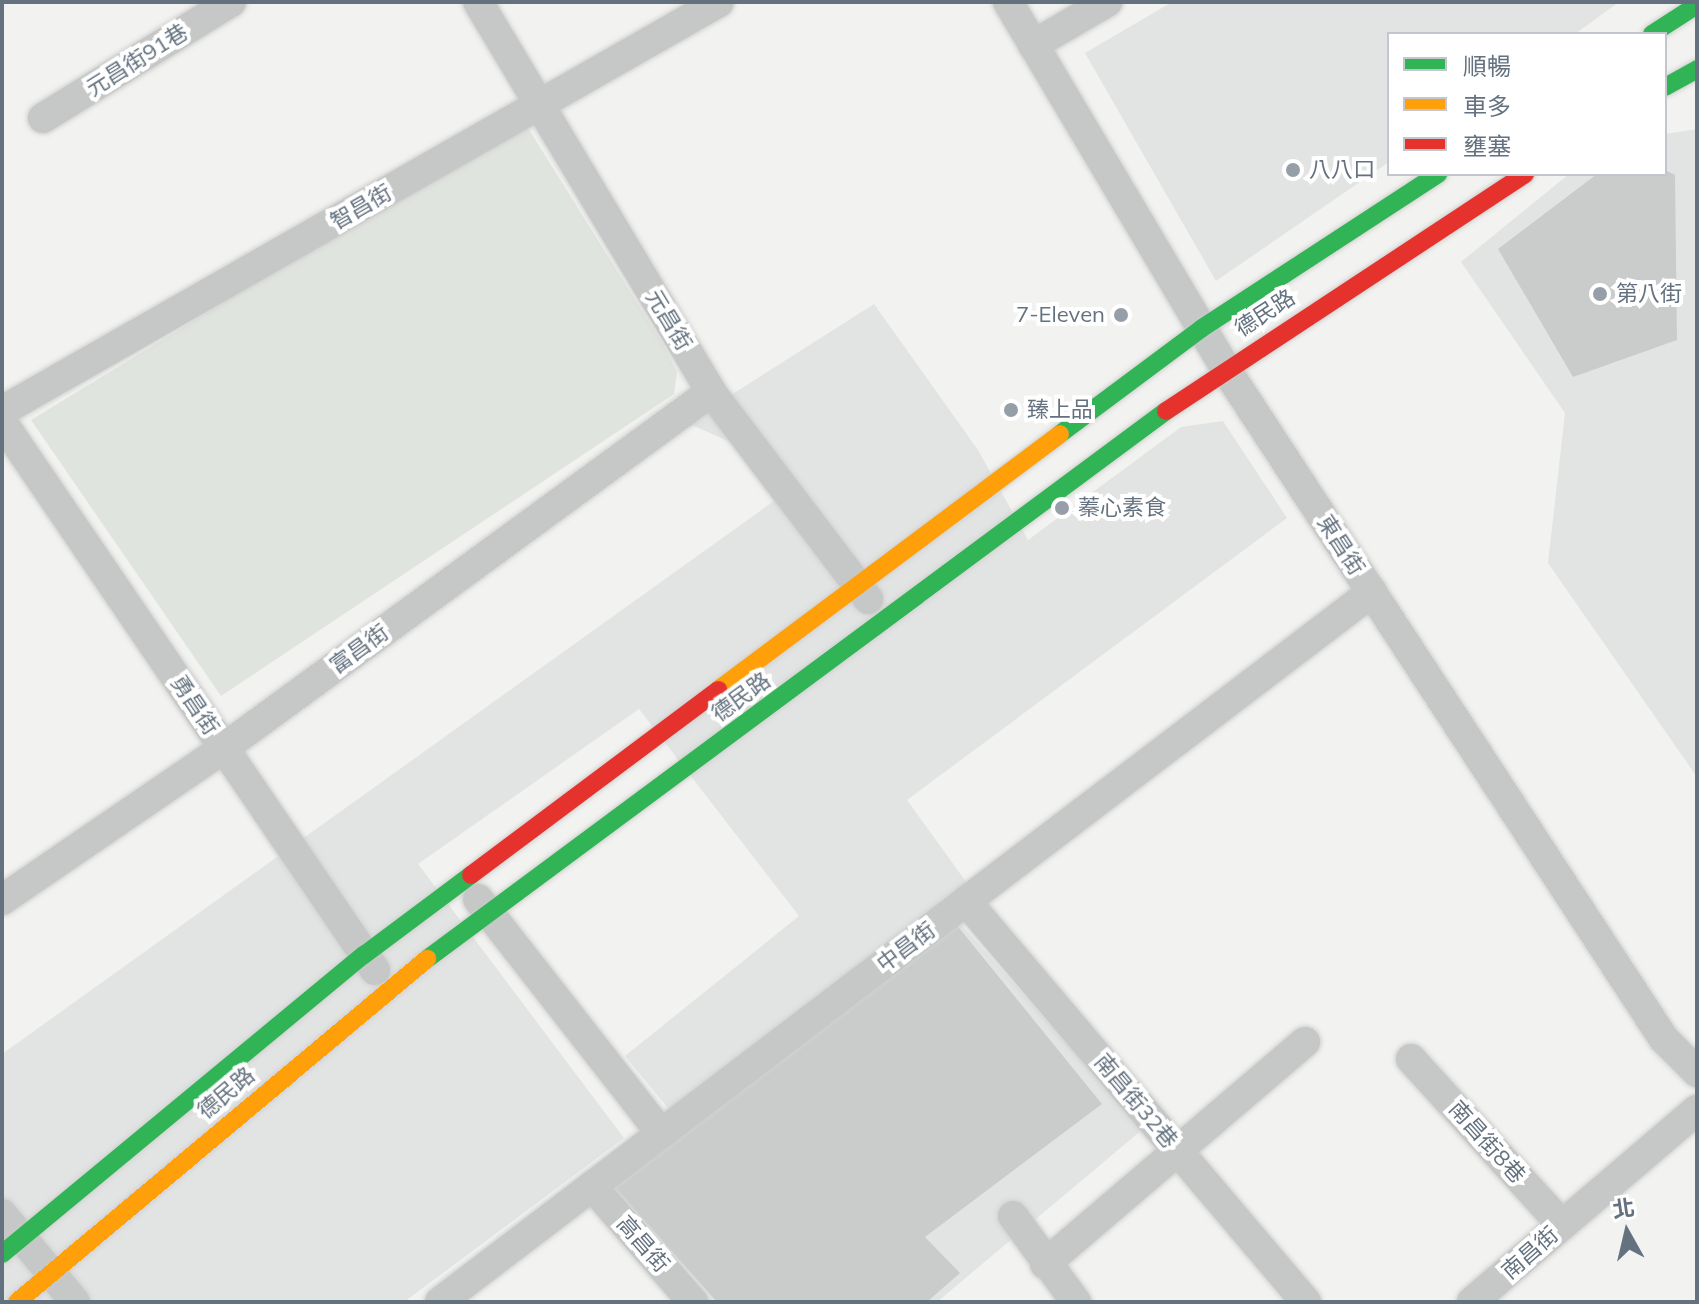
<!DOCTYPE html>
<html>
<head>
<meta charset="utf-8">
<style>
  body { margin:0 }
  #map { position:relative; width:1699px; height:1304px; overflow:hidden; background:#f2f2f0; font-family:Mulish,"Noto Sans TC",sans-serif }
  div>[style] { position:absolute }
  .built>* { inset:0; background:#e2e4e3 }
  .green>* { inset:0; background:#e0e4de }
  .building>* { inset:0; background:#cacccc }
  .roads { filter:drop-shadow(0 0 2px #d0d0d0) drop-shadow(0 0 2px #d0d0d0) }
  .street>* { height:30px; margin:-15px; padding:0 15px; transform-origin:15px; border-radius:15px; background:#c6c8c8 }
  .fast>* { height:18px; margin:-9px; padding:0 9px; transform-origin:9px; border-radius:9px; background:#30b455 }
  .slow>* { height:18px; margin:-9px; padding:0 9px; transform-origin:9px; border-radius:9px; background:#ff9f0a }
  .jam>* { height:18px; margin:-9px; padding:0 9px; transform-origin:9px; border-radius:9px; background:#e5322d }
  .dots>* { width:22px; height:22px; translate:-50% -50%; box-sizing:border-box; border:4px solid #fff; border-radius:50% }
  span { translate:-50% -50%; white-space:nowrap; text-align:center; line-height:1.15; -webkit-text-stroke:8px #fff; paint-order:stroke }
  .street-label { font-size:22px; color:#64727f }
  .poi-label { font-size:22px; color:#64727f }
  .left { translate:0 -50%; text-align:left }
  .right { translate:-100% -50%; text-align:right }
  .frame { position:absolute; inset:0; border:4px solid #64727f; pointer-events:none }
  .legend { position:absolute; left:1387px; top:32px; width:280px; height:144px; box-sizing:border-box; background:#fff; border:2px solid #c1c7cc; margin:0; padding:10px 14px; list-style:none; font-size:24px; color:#64727f }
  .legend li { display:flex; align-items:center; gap:16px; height:40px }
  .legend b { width:40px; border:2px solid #c1c7cc }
  .north { position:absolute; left:1587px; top:1192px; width:80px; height:80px; -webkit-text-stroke:6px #fff; paint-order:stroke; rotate:352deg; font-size:22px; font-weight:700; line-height:32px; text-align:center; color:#64727f }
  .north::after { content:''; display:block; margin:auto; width:28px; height:36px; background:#64727f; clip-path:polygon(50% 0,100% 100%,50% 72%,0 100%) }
</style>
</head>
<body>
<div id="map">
  <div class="built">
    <i style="clip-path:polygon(1172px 2px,1619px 2px,1575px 34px,1389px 34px,1389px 162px,1216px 281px,1085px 53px)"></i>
    <i style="clip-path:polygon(1697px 129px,1697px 777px,1548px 563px,1565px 413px,1461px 262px,1569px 174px,1665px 174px,1665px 134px)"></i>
    <i style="clip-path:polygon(874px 304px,978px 450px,1028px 540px,1181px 427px,1223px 421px,1287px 518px,907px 800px,967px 883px,940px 901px,1143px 1129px,937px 1302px,709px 1302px,605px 1192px,687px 1131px,625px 1056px,799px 916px,639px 709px,418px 864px,624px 1138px,404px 1302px,2px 1302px,2px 1054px,774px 501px,735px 444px,687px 423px)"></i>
  </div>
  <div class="green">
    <i style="clip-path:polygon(523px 120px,662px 343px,677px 372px,674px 394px,221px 696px,31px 420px)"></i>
  </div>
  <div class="building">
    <i style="clip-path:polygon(1665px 170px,1675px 175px,1677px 340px,1573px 377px,1498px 249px,1597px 174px,1665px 174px)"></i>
    <i style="clip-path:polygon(951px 918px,1102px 1104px,925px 1237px,960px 1273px,927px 1302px,717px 1302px,608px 1180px)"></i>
  </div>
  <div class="roads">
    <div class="street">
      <i style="left:478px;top:2px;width:454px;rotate:59.1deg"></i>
      <i style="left:711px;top:392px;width:260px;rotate:52.8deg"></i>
      <i style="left:1008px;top:2px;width:425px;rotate:59.3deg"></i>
      <i style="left:1225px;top:368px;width:802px;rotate:56.81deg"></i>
      <i style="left:1664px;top:1039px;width:47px;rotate:45deg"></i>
      <i style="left:1033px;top:45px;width:86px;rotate:-30.2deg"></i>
      <i style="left:43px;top:118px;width:221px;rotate:-31.7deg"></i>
      <i style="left:2px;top:411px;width:825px;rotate:-29.7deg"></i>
      <i style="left:2px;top:422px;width:663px;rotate:55.76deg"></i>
      <i style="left:478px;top:899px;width:297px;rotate:52deg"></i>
      <i style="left:2px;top:900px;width:269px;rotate:-34.4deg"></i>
      <i style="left:224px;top:748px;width:603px;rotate:-36.17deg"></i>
      <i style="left:966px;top:901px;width:526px;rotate:49.71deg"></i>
      <i style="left:1411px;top:1059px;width:224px;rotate:47.7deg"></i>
      <i style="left:592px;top:1186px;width:154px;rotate:49deg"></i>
      <i style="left:2px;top:1214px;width:114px;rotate:50.3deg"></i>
      <i style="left:1013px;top:1216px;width:107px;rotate:53.8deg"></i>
      <i style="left:1045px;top:1264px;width:342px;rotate:-40.5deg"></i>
      <i style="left:440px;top:1302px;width:1172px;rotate:-37.3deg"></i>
      <i style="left:1472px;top:1302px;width:296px;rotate:-40.5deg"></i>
    </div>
    <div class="fast">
      <i style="left:1652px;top:34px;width:54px;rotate:-32.8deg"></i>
      <i style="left:1665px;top:87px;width:37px;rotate:-29deg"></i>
      <i style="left:1060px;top:434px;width:177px;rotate:-36.7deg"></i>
      <i style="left:1202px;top:328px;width:282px;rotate:-33.1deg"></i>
      <i style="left:427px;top:959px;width:920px;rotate:-36.56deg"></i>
      <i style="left:2px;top:1254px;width:470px;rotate:-39.6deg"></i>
      <i style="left:364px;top:955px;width:134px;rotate:-36.8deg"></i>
    </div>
    <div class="slow">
      <i style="left:718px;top:690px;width:427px;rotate:-36.8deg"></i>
      <i style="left:17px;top:1302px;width:535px;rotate:-39.92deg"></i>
    </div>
    <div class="jam">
      <i style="left:1166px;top:411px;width:430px;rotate:-33.4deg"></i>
      <i style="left:471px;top:875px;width:309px;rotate:-36.8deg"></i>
    </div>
  </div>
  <div class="dots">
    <i style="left:1293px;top:170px;background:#969fa7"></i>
    <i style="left:1600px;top:294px;background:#969fa7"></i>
    <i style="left:1121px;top:315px;background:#969fa7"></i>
    <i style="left:1011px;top:410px;background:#969fa7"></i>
    <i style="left:1062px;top:508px;background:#969fa7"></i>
  </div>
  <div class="street-label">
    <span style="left:137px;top:60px;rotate:-32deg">元昌街91巷</span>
    <span style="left:361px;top:207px;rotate:-30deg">智昌街</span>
    <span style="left:1265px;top:313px;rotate:-33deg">德民路</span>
    <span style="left:669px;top:320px;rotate:59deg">元昌街</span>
    <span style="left:1341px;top:545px;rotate:57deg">東昌街</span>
    <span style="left:359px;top:649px;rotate:-36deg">富昌街</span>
    <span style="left:741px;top:697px;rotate:-36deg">德民路</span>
    <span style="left:195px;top:705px;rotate:56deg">勇昌街</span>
    <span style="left:906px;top:947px;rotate:-37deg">中昌街</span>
    <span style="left:226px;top:1093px;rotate:-40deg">德民路</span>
    <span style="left:1136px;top:1101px;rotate:50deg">南昌街32巷</span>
    <span style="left:1487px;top:1142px;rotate:48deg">南昌街8巷</span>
    <span style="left:643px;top:1244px;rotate:49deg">高昌街</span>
    <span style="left:1530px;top:1253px;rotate:-41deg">南昌街</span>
  </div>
  <div class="poi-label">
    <span class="left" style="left:1309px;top:170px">八八口</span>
    <span class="left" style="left:1616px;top:294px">第八街</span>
    <span class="right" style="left:1105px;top:315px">7-Eleven</span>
    <span class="left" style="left:1027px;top:410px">臻上品</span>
    <span class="left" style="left:1078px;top:508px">蓁心素食</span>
  </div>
  <div class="frame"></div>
  <ul class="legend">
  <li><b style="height:10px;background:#30b455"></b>順暢</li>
  <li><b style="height:10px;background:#ff9f0a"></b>車多</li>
  <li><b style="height:10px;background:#e5322d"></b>壅塞</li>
  </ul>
  <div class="north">北</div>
</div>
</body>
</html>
